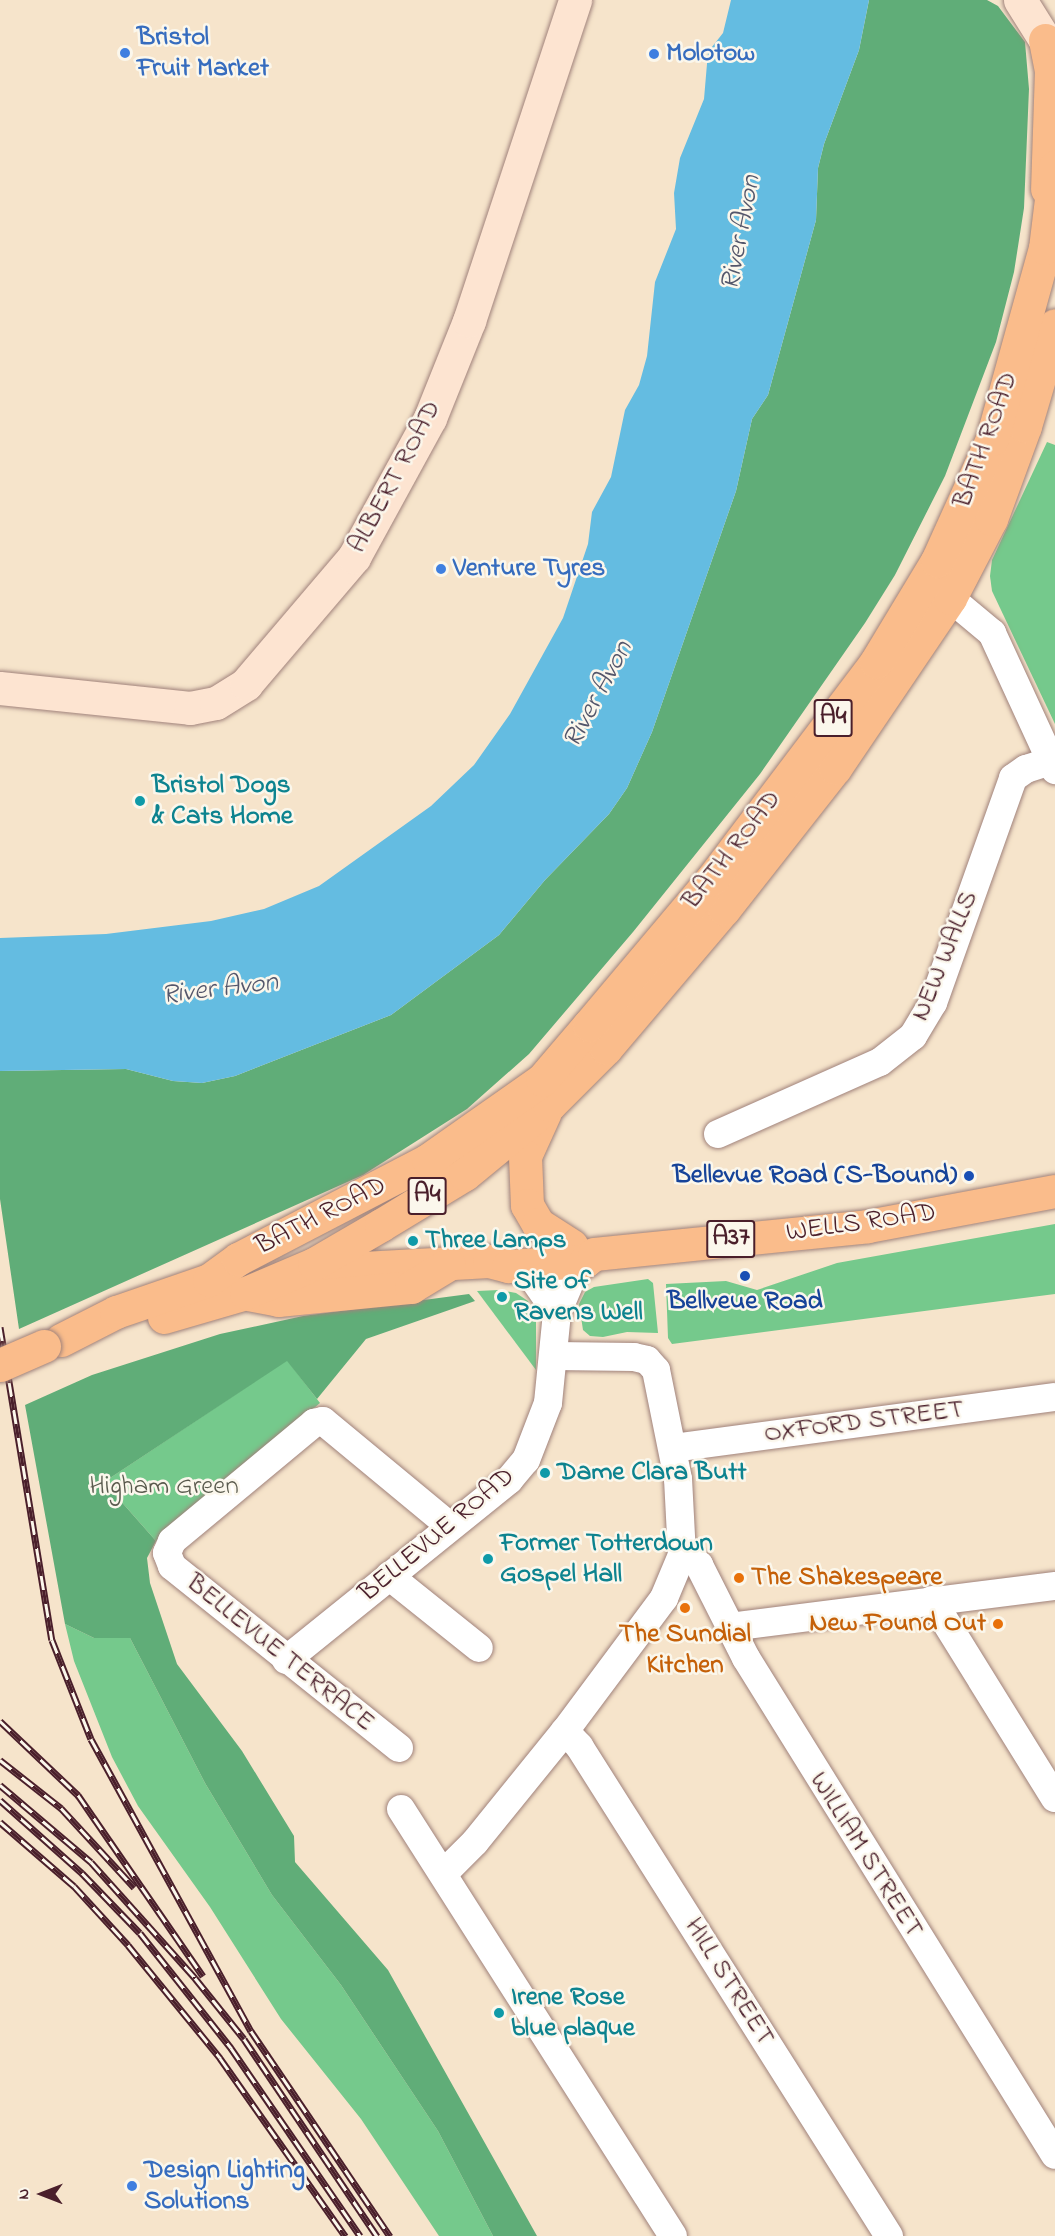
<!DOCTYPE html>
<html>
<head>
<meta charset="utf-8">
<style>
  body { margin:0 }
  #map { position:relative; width:1055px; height:2236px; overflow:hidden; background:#f6e4cb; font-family:"Indie Flower",sans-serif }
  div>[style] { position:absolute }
  .green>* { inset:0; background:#75c98c }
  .forest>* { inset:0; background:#60ad78 }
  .water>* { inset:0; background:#64bce1 }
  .roads { filter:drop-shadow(0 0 2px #a0827b) drop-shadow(0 0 2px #a0827b) }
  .street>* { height:28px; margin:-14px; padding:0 14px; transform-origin:14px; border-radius:14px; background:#fff }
  .secondary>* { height:33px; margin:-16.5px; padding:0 16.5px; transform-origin:16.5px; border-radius:16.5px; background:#fde4d1 }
  .highway>* { height:33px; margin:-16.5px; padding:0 16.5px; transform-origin:16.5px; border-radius:16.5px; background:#fabc8b }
  .rail>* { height:7px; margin-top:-3.5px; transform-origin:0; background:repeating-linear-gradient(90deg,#fbf7ec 0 14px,#4a1f2b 0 28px); box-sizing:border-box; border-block:2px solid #4a1f2b }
  .bridges { filter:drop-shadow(0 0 2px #a0827b) drop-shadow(0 0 2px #a0827b) }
  .highway-bridge>* { height:33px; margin:-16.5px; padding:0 16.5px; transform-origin:16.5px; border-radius:16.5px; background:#fabc8b }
  .dots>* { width:16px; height:16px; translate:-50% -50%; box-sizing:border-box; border:3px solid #fbf7ec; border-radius:50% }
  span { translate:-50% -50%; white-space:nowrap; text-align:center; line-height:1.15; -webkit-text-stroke:5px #fbf7ec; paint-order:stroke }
  .shield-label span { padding:2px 4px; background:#fbf7ec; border:2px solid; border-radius:4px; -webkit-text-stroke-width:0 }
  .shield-label { font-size:26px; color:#4a1f2b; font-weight:700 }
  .shop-label { font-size:27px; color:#366cbe; font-weight:700 }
  .left { translate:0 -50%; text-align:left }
  .street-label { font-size:27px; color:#4a1f2b }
  .culture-label { font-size:27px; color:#0d838f; font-weight:700 }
  .transit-label { font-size:27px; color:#164399; font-weight:700 }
  .right { translate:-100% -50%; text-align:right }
  .park-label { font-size:27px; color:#595a4d }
  .food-label { font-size:27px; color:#c56008; font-weight:700 }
  .water-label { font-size:28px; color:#53566b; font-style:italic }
  .north { position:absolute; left:12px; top:2164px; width:60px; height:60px; -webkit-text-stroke:4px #fbf7ec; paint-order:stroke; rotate:270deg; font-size:16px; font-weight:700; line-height:24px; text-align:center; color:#4a1f2b }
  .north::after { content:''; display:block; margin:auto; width:21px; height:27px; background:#4a1f2b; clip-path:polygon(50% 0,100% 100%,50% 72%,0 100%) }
</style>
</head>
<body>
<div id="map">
  <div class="green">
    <i style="clip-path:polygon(1047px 442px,1055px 445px,1055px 724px,992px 591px,990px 576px,992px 560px)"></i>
    <i style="clip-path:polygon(1055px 1224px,1055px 1294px,672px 1344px,668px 1338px,666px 1284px,726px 1281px,757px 1290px,837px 1263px)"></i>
    <i style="clip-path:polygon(648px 1279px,653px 1283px,658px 1333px,627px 1332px,603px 1337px,590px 1336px,583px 1330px,579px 1304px,585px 1292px,594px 1287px)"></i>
    <i style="clip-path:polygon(499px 1290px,516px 1293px,528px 1301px,536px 1315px,536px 1370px,477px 1291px)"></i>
    <i style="clip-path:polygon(287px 1360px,320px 1403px,156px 1541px,104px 1482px)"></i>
    <i style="clip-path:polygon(65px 1624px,94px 1638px,130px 1638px,205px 1783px,272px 1895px,341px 1985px,438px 2131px,493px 2236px,439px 2236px,361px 2119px,281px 2019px,210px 1907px,138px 1806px,112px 1757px,74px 1661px)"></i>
  </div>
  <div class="forest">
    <i style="clip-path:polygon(869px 0,987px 0,998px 6px,1025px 42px,1029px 89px,1024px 208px,1014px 272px,996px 342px,945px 476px,895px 575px,865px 623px,760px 774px,633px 932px,529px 1054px,467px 1109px,363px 1175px,19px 1329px,0 1199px,0 1071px,126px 1069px,173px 1081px,202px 1083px,235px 1076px,391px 1015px,499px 935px,545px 880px,609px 814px,627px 788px,652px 732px,736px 491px,752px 419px,768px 395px,816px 220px,818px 168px,824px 144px,859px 50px)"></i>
    <i style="clip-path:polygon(469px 1294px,475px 1301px,366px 1339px,317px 1399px,287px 1361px,104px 1482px,156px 1541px,147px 1558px,150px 1583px,177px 1664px,242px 1751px,294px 1836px,295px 1862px,388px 1970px,537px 2236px,493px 2236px,438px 2131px,341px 1985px,272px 1895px,205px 1783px,130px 1638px,94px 1638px,65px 1624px,25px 1405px,92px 1375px,220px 1334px,303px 1316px)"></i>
  </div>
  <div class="water">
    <i style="clip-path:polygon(731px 0,869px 0,859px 50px,824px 144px,818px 168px,816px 220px,768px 395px,752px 419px,736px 491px,652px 732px,627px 788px,609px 814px,545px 880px,499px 935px,391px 1015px,235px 1076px,202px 1083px,173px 1081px,126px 1069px,0 1071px,0 938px,106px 934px,211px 921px,264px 909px,319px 886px,431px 806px,474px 765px,510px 714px,563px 618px,588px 544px,592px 512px,611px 477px,625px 410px,639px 385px,647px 356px,655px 282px,676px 229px,674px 193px,680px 158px,704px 99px,708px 52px,723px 33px)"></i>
  </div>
  <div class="roads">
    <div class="street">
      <i style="left:950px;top:598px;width:55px;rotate:39.8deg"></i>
      <i style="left:992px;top:633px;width:151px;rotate:65.3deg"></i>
      <i style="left:718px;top:1134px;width:177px;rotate:-24deg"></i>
      <i style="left:880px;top:1062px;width:42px;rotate:-38.2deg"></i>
      <i style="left:913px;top:1036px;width:39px;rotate:-59deg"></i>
      <i style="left:933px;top:1003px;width:239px;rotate:-70.4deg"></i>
      <i style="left:1013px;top:778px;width:16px;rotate:-35deg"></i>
      <i style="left:1026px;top:769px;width:26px;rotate:-18deg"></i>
      <i style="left:524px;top:1265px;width:58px;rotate:55.5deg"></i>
      <i style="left:673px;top:1448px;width:385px;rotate:-7.6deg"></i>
      <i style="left:682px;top:1555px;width:20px;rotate:30deg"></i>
      <i style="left:699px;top:1565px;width:104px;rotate:63.2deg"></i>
      <i style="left:746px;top:1658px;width:585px;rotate:58.13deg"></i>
      <i style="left:389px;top:1576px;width:115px;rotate:38.7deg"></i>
      <i style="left:932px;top:1600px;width:233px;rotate:58.2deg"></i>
      <i style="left:730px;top:1627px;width:328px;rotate:-7.2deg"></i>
      <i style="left:286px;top:1660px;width:287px;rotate:-38.9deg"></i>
      <i style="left:509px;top:1480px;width:26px;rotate:-50deg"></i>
      <i style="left:526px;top:1460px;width:61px;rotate:-68.9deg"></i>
      <i style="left:548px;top:1403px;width:90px;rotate:-84.3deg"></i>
      <i style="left:557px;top:1313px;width:56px;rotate:-67.1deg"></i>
      <i style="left:565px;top:1731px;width:21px;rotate:47deg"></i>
      <i style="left:579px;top:1746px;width:580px;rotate:57.68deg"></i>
      <i style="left:399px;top:1748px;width:291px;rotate:-141.3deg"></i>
      <i style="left:172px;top:1566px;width:14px;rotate:-111deg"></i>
      <i style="left:167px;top:1553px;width:13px;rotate:-67deg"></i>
      <i style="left:172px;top:1541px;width:185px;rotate:-39.7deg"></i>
      <i style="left:314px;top:1423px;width:9px;rotate:-13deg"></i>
      <i style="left:323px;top:1421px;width:165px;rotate:39.6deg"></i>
      <i style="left:401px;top:1809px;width:506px;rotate:57.5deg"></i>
      <i style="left:445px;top:1872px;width:42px;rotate:-45deg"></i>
      <i style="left:475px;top:1842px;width:143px;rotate:-51deg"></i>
      <i style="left:565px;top:1731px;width:166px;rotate:-53.3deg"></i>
      <i style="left:664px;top:1598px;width:47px;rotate:-67.3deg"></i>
      <i style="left:682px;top:1555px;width:76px;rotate:-93deg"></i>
      <i style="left:678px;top:1479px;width:111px;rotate:-101.4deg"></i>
      <i style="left:656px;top:1370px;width:13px;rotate:-132deg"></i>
      <i style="left:647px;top:1360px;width:13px;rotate:-167deg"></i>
      <i style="left:634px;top:1357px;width:79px;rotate:-179.3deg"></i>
    </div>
    <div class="secondary">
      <i style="left:1020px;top:0;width:47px;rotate:58deg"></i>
      <i style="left:0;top:688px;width:191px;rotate:6deg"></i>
      <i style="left:190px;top:708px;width:26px;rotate:-11deg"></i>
      <i style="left:216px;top:703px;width:36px;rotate:-32deg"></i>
      <i style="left:246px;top:684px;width:167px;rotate:-49.6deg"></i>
      <i style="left:354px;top:557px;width:158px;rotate:-61.3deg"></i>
      <i style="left:430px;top:418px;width:105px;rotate:-68.1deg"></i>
      <i style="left:469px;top:321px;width:338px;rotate:-71.7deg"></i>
    </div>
    <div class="highway">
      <i style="left:1045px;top:40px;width:31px;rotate:79deg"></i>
      <i style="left:1051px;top:70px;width:119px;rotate:91.9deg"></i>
      <i style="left:545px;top:1112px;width:48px;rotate:114.4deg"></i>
      <i style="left:525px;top:1156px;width:49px;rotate:87.7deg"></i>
      <i style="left:527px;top:1205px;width:22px;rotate:60deg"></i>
      <i style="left:538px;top:1224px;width:40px;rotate:32.9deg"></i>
      <i style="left:309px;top:1271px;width:180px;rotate:-3.2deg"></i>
      <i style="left:489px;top:1261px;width:20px;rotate:15deg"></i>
      <i style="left:508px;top:1266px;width:77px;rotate:-3.7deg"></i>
      <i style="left:585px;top:1261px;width:11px;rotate:-38deg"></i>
      <i style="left:594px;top:1254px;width:275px;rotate:-5.8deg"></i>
      <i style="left:868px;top:1226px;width:190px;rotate:-10.6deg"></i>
      <i style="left:248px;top:1294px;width:31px;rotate:11deg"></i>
      <i style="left:278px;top:1300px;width:134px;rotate:-5.6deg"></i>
      <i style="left:411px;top:1287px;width:44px;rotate:-31.2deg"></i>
      <i style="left:164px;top:1317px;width:85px;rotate:-16.3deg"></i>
      <i style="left:246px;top:1293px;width:74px;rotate:-23.1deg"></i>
      <i style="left:314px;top:1264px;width:78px;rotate:-30.2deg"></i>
      <i style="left:381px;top:1225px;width:98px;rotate:-31.3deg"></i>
      <i style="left:465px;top:1174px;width:109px;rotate:-39.4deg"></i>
      <i style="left:549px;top:1105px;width:81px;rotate:-45deg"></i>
      <i style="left:606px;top:1048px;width:182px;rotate:-49.7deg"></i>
      <i style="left:724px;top:909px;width:179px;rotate:-51.8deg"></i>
      <i style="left:835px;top:768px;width:205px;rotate:-55.9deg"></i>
      <i style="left:950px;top:598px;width:89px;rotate:-62.6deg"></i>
      <i style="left:991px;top:519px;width:99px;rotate:-69.9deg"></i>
      <i style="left:1025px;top:426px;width:105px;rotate:-73.5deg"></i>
      <i style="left:61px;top:1340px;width:62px;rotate:-27deg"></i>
      <i style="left:116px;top:1312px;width:98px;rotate:-19deg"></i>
      <i style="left:209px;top:1280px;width:36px;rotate:-36deg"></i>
      <i style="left:238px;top:1259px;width:214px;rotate:-27.5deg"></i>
      <i style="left:428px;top:1160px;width:139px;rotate:-35.1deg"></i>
      <i style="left:542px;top:1080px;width:72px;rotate:-49.5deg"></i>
      <i style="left:589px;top:1025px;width:191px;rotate:-49.9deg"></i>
      <i style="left:712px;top:879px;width:272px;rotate:-52.9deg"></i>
      <i style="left:876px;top:662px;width:118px;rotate:-58.9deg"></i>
      <i style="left:937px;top:561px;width:134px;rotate:-65.7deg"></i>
      <i style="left:992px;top:439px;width:198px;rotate:-74.5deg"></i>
      <i style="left:1045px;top:248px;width:82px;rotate:-83deg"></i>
    </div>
  </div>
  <div class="rail">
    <i style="left:0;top:1327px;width:317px;rotate:80.6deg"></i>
    <i style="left:52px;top:1640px;width:106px;rotate:68.5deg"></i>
    <i style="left:91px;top:1739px;width:333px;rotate:61.3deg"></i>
    <i style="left:251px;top:2031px;width:248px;rotate:55.9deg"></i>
    <i style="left:0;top:1721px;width:108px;rotate:43.5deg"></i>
    <i style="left:78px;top:1795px;width:220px;rotate:55.4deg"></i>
    <i style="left:0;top:1760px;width:78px;rotate:38.2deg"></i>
    <i style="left:61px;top:1808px;width:108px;rotate:47.3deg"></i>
    <i style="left:0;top:1785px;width:119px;rotate:40.2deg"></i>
    <i style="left:91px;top:1862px;width:156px;rotate:48.1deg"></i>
    <i style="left:195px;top:1978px;width:78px;rotate:51.2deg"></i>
    <i style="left:244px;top:2039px;width:238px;rotate:56deg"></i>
    <i style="left:0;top:1800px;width:110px;rotate:41.7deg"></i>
    <i style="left:82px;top:1873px;width:83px;rotate:46deg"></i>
    <i style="left:140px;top:1933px;width:147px;rotate:51.6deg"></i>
    <i style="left:231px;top:2048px;width:228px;rotate:55.5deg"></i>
    <i style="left:0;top:1822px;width:98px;rotate:40.9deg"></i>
    <i style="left:74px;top:1886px;width:80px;rotate:47.5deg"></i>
    <i style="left:128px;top:1945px;width:146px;rotate:50.8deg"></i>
    <i style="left:220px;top:2058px;width:218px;rotate:54.9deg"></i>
  </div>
  <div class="bridges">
    <div class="highway-bridge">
      <i style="left:0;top:1365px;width:48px;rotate:-23.4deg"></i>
    </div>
  </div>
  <div class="dots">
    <i style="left:125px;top:53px;background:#3f7fe0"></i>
    <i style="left:654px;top:54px;background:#3f7fe0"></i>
    <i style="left:441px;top:569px;background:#3f7fe0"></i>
    <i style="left:140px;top:801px;background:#0f9aa8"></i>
    <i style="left:969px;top:1176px;background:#1a4fb4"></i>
    <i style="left:413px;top:1241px;background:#0f9aa8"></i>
    <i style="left:745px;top:1276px;background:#1a4fb4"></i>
    <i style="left:502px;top:1297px;background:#0f9aa8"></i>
    <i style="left:545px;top:1473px;background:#0f9aa8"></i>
    <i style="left:488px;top:1559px;background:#0f9aa8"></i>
    <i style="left:739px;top:1578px;background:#e8710a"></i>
    <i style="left:685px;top:1608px;background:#e8710a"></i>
    <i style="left:998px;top:1624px;background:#e8710a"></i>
    <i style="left:499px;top:2013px;background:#0f9aa8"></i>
    <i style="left:132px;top:2186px;background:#3f7fe0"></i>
  </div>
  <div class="shield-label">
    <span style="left:833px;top:718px">A4</span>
    <span style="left:427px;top:1196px">A4</span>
    <span style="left:731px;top:1239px">A37</span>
  </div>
  <div class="shop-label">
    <span class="left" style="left:137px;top:53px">Bristol<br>Fruit Market</span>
    <span class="left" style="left:666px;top:54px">Molotow</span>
    <span class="left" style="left:453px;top:569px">Venture Tyres</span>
    <span class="left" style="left:144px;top:2186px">Design Lighting<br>Solutions</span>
  </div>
  <div class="street-label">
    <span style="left:986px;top:440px;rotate:-70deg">BATH ROAD</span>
    <span style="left:395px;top:477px;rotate:-62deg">ALBERT ROAD</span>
    <span style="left:732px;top:850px;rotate:-52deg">BATH ROAD</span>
    <span style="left:945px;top:956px;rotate:-68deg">NEW WALLS</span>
    <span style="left:321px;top:1216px;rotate:-27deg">BATH ROAD</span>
    <span style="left:861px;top:1223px;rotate:-8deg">WELLS ROAD</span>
    <span style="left:864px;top:1422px;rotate:-7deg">OXFORD STREET</span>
    <span style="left:437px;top:1535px;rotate:-40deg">BELLEVUE ROAD</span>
    <span style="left:280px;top:1653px;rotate:39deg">BELLEVUE TERRACE</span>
    <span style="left:866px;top:1855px;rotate:58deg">WILLIAM STREET</span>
    <span style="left:729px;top:1982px;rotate:58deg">HILL STREET</span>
  </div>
  <div class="culture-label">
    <span class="left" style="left:152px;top:801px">Bristol Dogs<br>&amp; Cats Home</span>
    <span class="left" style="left:425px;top:1241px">Three Lamps</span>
    <span class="left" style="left:514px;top:1297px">Site of<br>Ravens Well</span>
    <span class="left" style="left:557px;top:1473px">Dame Clara Butt</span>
    <span class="left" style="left:500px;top:1559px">Former Totterdown<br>Gospel Hall</span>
    <span class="left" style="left:511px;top:2013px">Irene Rose<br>blue plaque</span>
  </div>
  <div class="transit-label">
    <span class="right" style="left:957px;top:1176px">Bellevue Road (S-Bound)</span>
    <span style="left:745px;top:1302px">Bellveue Road</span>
  </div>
  <div class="park-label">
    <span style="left:164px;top:1487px">Higham Green</span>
  </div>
  <div class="food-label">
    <span class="left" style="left:751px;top:1578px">The Shakespeare</span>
    <span class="right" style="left:986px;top:1624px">New Found Out</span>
    <span style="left:685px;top:1650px">The Sundial<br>Kitchen</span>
  </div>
  <div class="water-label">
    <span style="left:742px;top:233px;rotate:-79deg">River Avon</span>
    <span style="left:599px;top:695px;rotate:-62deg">River Avon</span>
    <span style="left:220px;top:990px;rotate:-7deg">River Avon</span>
  </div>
  <div class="north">N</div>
</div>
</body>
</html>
